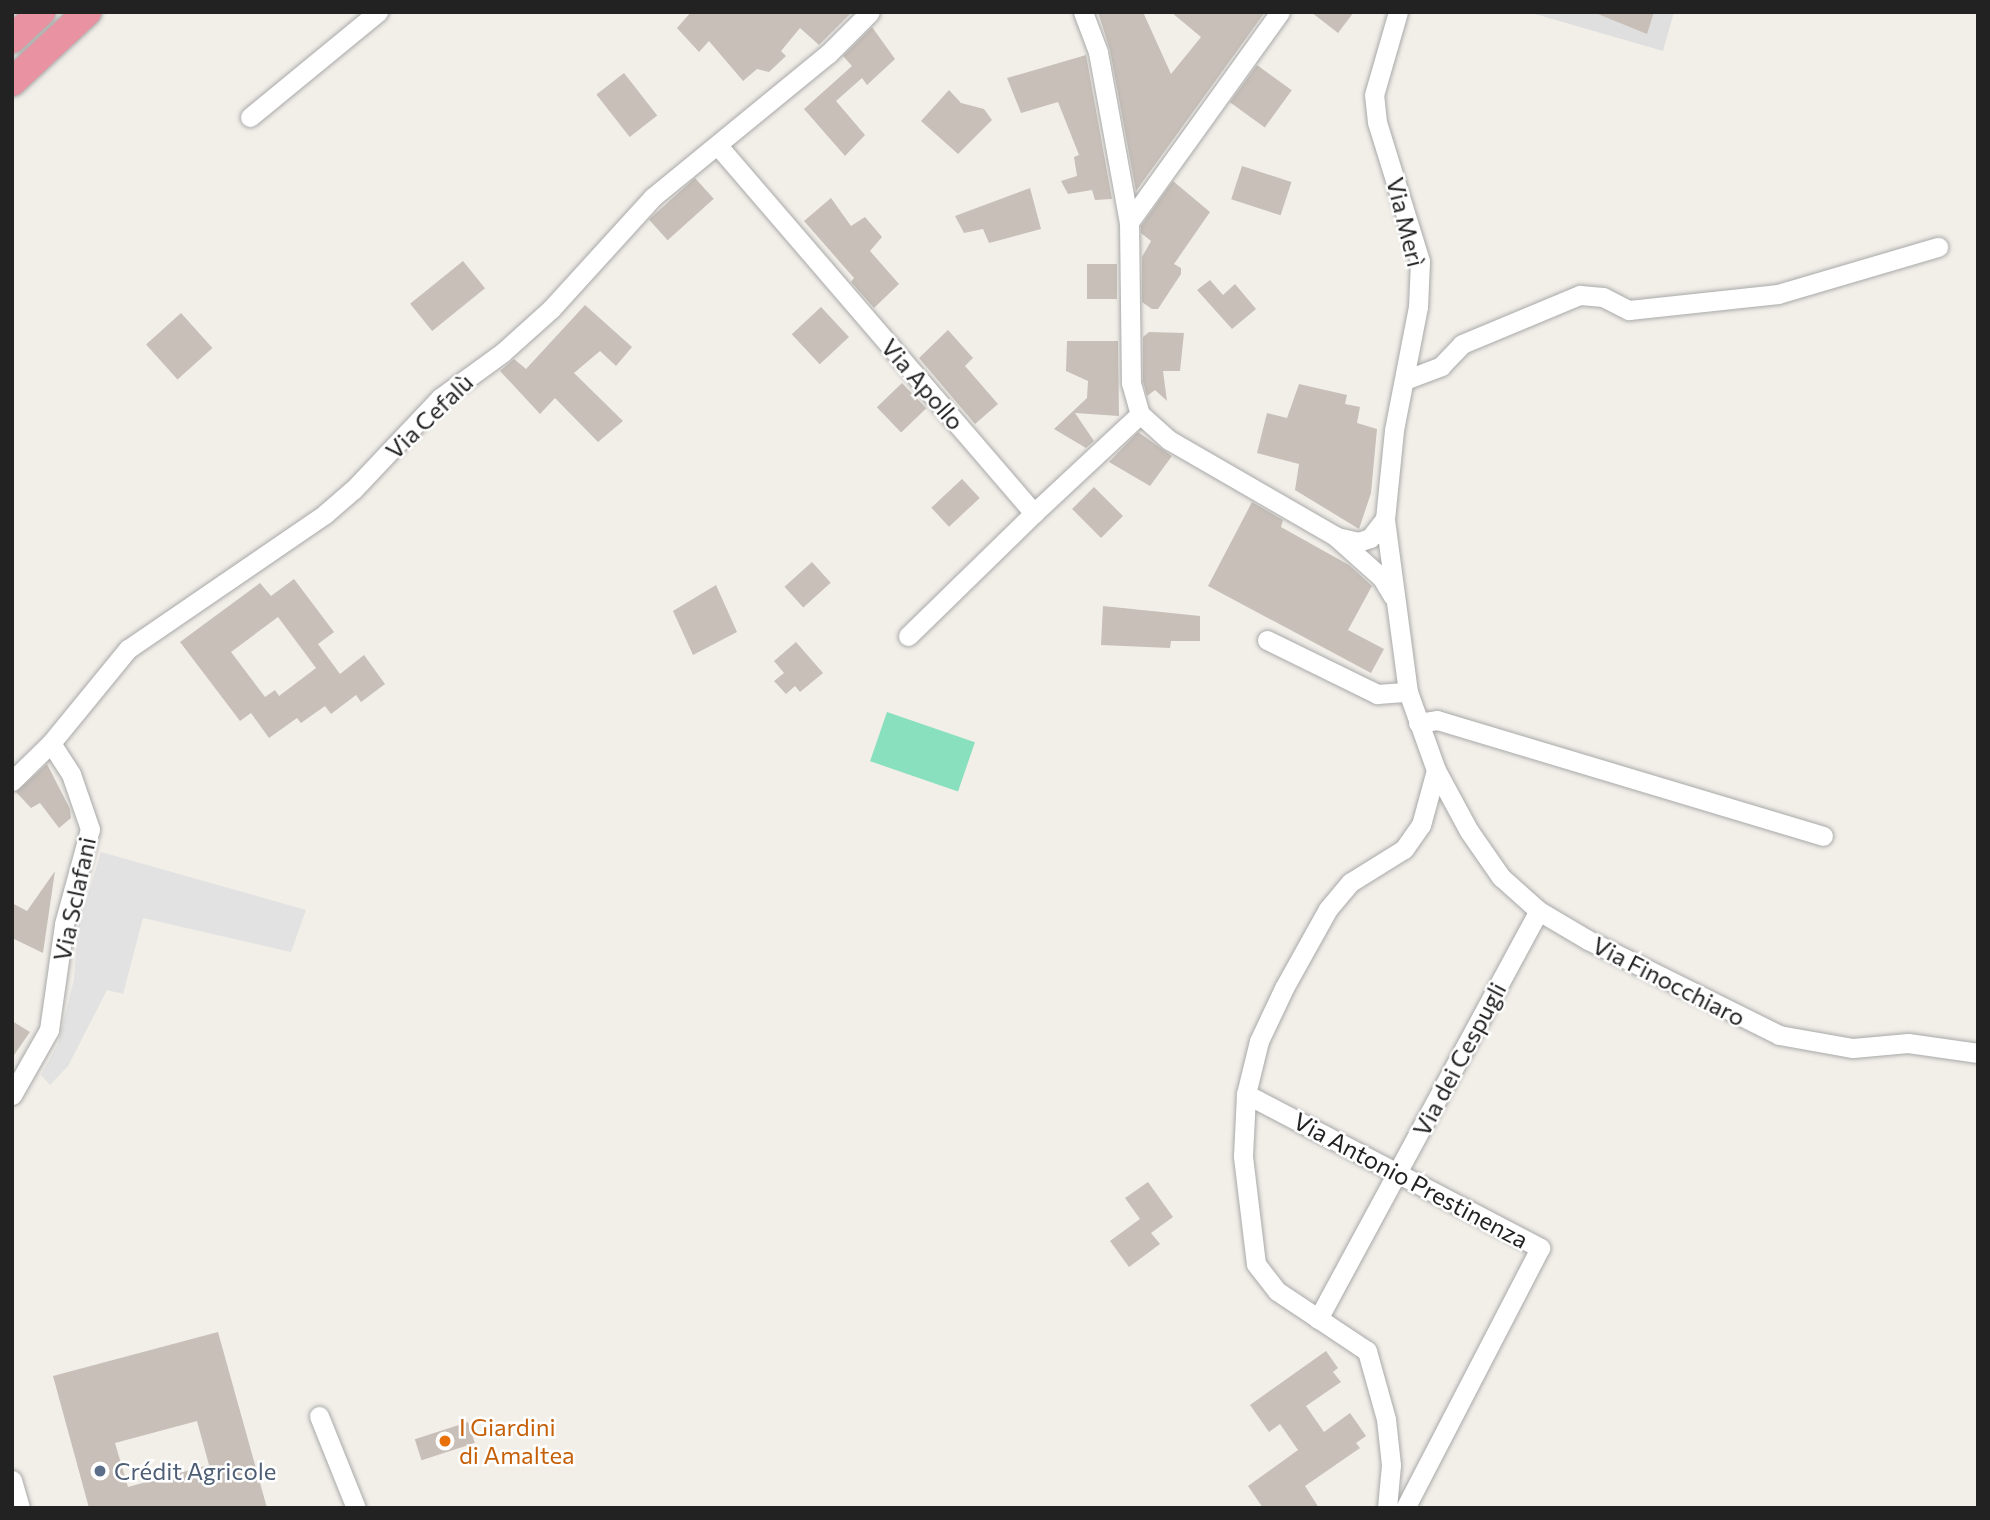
<!DOCTYPE html>
<html>
<head>
<meta charset="utf-8">
<style>
  body { margin:0 }
  #map { position:relative; width:1990px; height:1520px; overflow:hidden; background:#f2efe9; font-family:Commissioner,sans-serif }
  div>[style] { position:absolute }
  .residential>* { inset:0; background:#e0dfdf }
  .pitch>* { inset:0; background:#88e0be; transform-origin:0 0 }
  .parking>* { inset:0; background:#e2e2e2 }
  .building>* { inset:0; background:#c7bfb8; transform-origin:0 0 }
  .roads { filter:drop-shadow(0 0 2px #a9a9a9) drop-shadow(0 0 2px #a9a9a9) }
  .minor>* { height:19px; margin:-9.5px; padding:0 9.5px; transform-origin:9.5px; border-radius:9.5px; background:#fff }
  .highway>* { height:28px; margin:-14px; padding:0 14px; transform-origin:14px; border-radius:14px; background:#e892a2 }
  .dots>* { width:19px; height:19px; translate:-50% -50%; box-sizing:border-box; border:4px solid #fff; border-radius:50% }
  span { translate:-50% -50%; white-space:nowrap; text-align:center; line-height:1.15; -webkit-text-stroke:5px #fff; paint-order:stroke }
  .street-label { font-size:24px; color:#222 }
  .food-label { font-size:24px; color:#c56008 }
  .left { translate:0 -50%; text-align:left }
  .service-label { font-size:24px; color:#4e5e75 }
  .frame { position:absolute; inset:0; border:14px solid #222; pointer-events:none }
</style>
</head>
<body>
<div id="map">
  <div class="residential">
    <i style="clip-path:polygon(1528px 12px,1674px 12px,1663px 51px)"></i>
  </div>
  <div class="pitch">
    <i style="left:887px;top:712px;width:93px;height:52px;rotate:19deg"></i>
  </div>
  <div class="parking">
    <i style="clip-path:polygon(101px 852px,306px 910px,291px 952px,143px 918px,123px 994px,107px 990px,68px 1066px,50px 1085px,41px 1075px,58px 1044px,74px 979px,78px 926px)"></i>
  </div>
  <div class="building">
    <i style="clip-path:polygon(691px 12px,852px 12px,819px 45px,800px 28px,781px 51px,786px 56px,769px 72px,757px 69px,743px 81px,709px 41px,699px 52px,677px 28px)"></i>
    <i style="clip-path:polygon(1098px 12px,1143px 12px,1171px 74px,1201px 37px,1171px 12px,1265px 12px,1136px 191px,1110px 50px)"></i>
    <i style="clip-path:polygon(1311px 12px,1354px 12px,1338px 33px)"></i>
    <i style="clip-path:polygon(1593px 12px,1654px 12px,1647px 34px)"></i>
    <i style="clip-path:polygon(872px 27px,895px 59px,867px 85px,862px 78px,836px 101px,865px 135px,845px 156px,804px 109px,852px 66px,843px 56px)"></i>
    <i style="clip-path:polygon(1086px 55px,1112px 199px,1095px 200px,1092px 190px,1068px 194px,1061px 181px,1077px 176px,1074px 157px,1079px 155px,1058px 102px,1021px 113px,1007px 78px)"></i>
    <i style="left:1257px;top:65px;width:43px;height:46px;rotate:36deg"></i>
    <i style="left:624px;top:73px;width:54px;height:35px;rotate:52deg"></i>
    <i style="clip-path:polygon(949px 90px,961px 103px,984px 109px,992px 120px,958px 154px,921px 121px)"></i>
    <i style="left:1242px;top:166px;width:52px;height:35px;rotate:18deg"></i>
    <i style="left:695px;top:178px;width:28px;height:62px;rotate:48deg"></i>
    <i style="clip-path:polygon(1173px 181px,1210px 212px,1174px 264px,1181px 268px,1181px 274px,1158px 309px,1152px 309px,1142px 302px,1142px 257px,1151px 241px,1141px 233px,1141px 226px)"></i>
    <i style="clip-path:polygon(1030px 188px,1041px 229px,989px 243px,983px 229px,964px 233px,955px 216px)"></i>
    <i style="clip-path:polygon(831px 198px,851px 226px,865px 217px,882px 237px,870px 251px,899px 284px,874px 308px,851px 282px,854px 278px,804px 221px)"></i>
    <i style="left:463px;top:261px;width:35px;height:68px;rotate:51deg"></i>
    <i style="left:1087px;top:264px;width:30px;height:35px"></i>
    <i style="clip-path:polygon(1210px 280px,1223px 295px,1235px 284px,1256px 309px,1232px 329px,1197px 290px)"></i>
    <i style="clip-path:polygon(585px 305px,632px 347px,616px 366px,600px 351px,574px 373px,623px 421px,598px 442px,555px 398px,540px 414px,500px 371px,514px 359px,526px 369px)"></i>
    <i style="left:821px;top:307px;width:41px;height:40px;rotate:47deg"></i>
    <i style="left:181px;top:313px;width:47px;height:47px;rotate:48deg"></i>
    <i style="clip-path:polygon(948px 330px,973px 358px,965px 366px,998px 404px,975px 424px,919px 358px)"></i>
    <i style="clip-path:polygon(1149px 332px,1184px 333px,1180px 371px,1163px 371px,1167px 401px,1155px 390px,1147px 396px,1143px 381px,1143px 337px)"></i>
    <i style="clip-path:polygon(1067px 341px,1118px 341px,1119px 416px,1075px 413px,1094px 441px,1086px 448px,1054px 429px,1087px 398px,1088px 381px,1066px 371px)"></i>
    <i style="left:902px;top:383px;width:35px;height:35px;rotate:46deg"></i>
    <i style="clip-path:polygon(1299px 384px,1347px 395px,1345px 404px,1360px 407px,1357px 423px,1377px 429px,1371px 493px,1359px 529px,1295px 490px,1299px 464px,1257px 453px,1267px 413px,1287px 418px)"></i>
    <i style="clip-path:polygon(1138px 432px,1172px 456px,1150px 486px,1109px 462px)"></i>
    <i style="left:962px;top:479px;width:26px;height:42px;rotate:47deg"></i>
    <i style="left:1094px;top:487px;width:41px;height:31px;rotate:45deg"></i>
    <i style="clip-path:polygon(1252px 502px,1283px 520px,1281px 527px,1349px 565px,1372px 586px,1348px 630px,1384px 649px,1371px 673px,1208px 586px)"></i>
    <i style="left:812px;top:562px;width:28px;height:37px;rotate:48deg"></i>
    <i style="clip-path:polygon(evenodd,294px 579px,334px 632px,318px 644px,340px 674px,364px 655px,385px 684px,361px 702px,356px 695px,331px 714px,325px 706px,301px 723px,297px 718px,269px 738px,251px 713px,240px 721px,180px 642px,260px 583px,271px 596px,294px 579px,278px 617px,316px 668px,279px 696px,275px 690px,265px 697px,231px 652px,278px 617px)"></i>
    <i style="clip-path:polygon(716px 585px,737px 632px,693px 655px,673px 611px)"></i>
    <i style="clip-path:polygon(1103px 606px,1200px 616px,1200px 641px,1171px 641px,1170px 648px,1101px 645px)"></i>
    <i style="clip-path:polygon(796px 642px,823px 673px,800px 692px,795px 686px,786px 694px,774px 681px,784px 673px,774px 661px)"></i>
    <i style="clip-path:polygon(47px 764px,70px 809px,71px 818px,59px 828px,40px 803px,31px 808px,16px 792px)"></i>
    <i style="clip-path:polygon(55px 871px,43px 953px,12px 938px,12px 903px,27px 911px)"></i>
    <i style="clip-path:polygon(12px 1021px,30px 1032px,12px 1058px)"></i>
    <i style="clip-path:polygon(1148px 1182px,1173px 1217px,1151px 1233px,1160px 1244px,1129px 1267px,1110px 1241px,1140px 1219px,1125px 1198px)"></i>
    <i style="clip-path:polygon(evenodd,218px 1332px,267px 1508px,89px 1508px,53px 1376px,218px 1332px,197px 1421px,209px 1465px,128px 1487px,115px 1443px,197px 1421px)"></i>
    <i style="clip-path:polygon(1326px 1351px,1338px 1368px,1333px 1372px,1341px 1382px,1306px 1406px,1324px 1432px,1350px 1413px,1366px 1436px,1356px 1443px,1360px 1448px,1305px 1486px,1319px 1508px,1263px 1508px,1248px 1486px,1298px 1450px,1280px 1424px,1269px 1432px,1250px 1405px)"></i>
    <i style="left:468px;top:1422px;width:22px;height:56px;rotate:72deg"></i>
  </div>
  <div class="roads">
    <div class="minor">
      <i style="left:1083px;top:12px;width:43px;rotate:69.4deg"></i>
      <i style="left:1098px;top:52px;width:173px;rotate:79.7deg"></i>
      <i style="left:1129px;top:222px;width:161px;rotate:89.3deg"></i>
      <i style="left:1131px;top:383px;width:32px;rotate:74deg"></i>
      <i style="left:1140px;top:414px;width:39px;rotate:42deg"></i>
      <i style="left:1169px;top:440px;width:192px;rotate:30deg"></i>
      <i style="left:1335px;top:536px;width:63px;rotate:41.8deg"></i>
      <i style="left:1382px;top:578px;width:21px;rotate:59deg"></i>
      <i style="left:250px;top:117px;width:166px;rotate:-39.4deg"></i>
      <i style="left:719px;top:147px;width:483px;rotate:49.3deg"></i>
      <i style="left:1034px;top:513px;width:145px;rotate:-43deg"></i>
      <i style="left:1129px;top:222px;width:259px;rotate:-54.3deg"></i>
      <i style="left:1405px;top:380px;width:39px;rotate:-21deg"></i>
      <i style="left:1441px;top:366px;width:30px;rotate:-46deg"></i>
      <i style="left:1462px;top:344px;width:128px;rotate:-22.6deg"></i>
      <i style="left:1580px;top:295px;width:23px;rotate:5deg"></i>
      <i style="left:1603px;top:297px;width:29px;rotate:27deg"></i>
      <i style="left:1629px;top:310px;width:150px;rotate:-6.1deg"></i>
      <i style="left:1778px;top:294px;width:167px;rotate:-16.4deg"></i>
      <i style="left:1337px;top:537px;width:22px;rotate:13deg"></i>
      <i style="left:1358px;top:542px;width:13px;rotate:-18deg"></i>
      <i style="left:1370px;top:538px;width:24px;rotate:-52deg"></i>
      <i style="left:908px;top:636px;width:176px;rotate:-44.3deg"></i>
      <i style="left:1267px;top:640px;width:123px;rotate:26.1deg"></i>
      <i style="left:1377px;top:694px;width:31px;rotate:-4deg"></i>
      <i style="left:1418px;top:723px;width:19px;rotate:-9deg"></i>
      <i style="left:1437px;top:720px;width:403px;rotate:16.7deg"></i>
      <i style="left:1436px;top:770px;width:69px;rotate:61.6deg"></i>
      <i style="left:1469px;top:831px;width:56px;rotate:55.2deg"></i>
      <i style="left:1501px;top:877px;width:51px;rotate:41.8deg"></i>
      <i style="left:1539px;top:911px;width:57px;rotate:30.6deg"></i>
      <i style="left:1588px;top:940px;width:213px;rotate:26.4deg"></i>
      <i style="left:1779px;top:1035px;width:75px;rotate:10deg"></i>
      <i style="left:1853px;top:1048px;width:55px;rotate:-5.2deg"></i>
      <i style="left:1908px;top:1043px;width:71px;rotate:8.1deg"></i>
      <i style="left:12px;top:781px;width:54px;rotate:-44.3deg"></i>
      <i style="left:51px;top:743px;width:122px;rotate:-50.7deg"></i>
      <i style="left:128px;top:649px;width:239px;rotate:-34.4deg"></i>
      <i style="left:325px;top:514px;width:37px;rotate:-41deg"></i>
      <i style="left:353px;top:490px;width:127px;rotate:-46.6deg"></i>
      <i style="left:440px;top:398px;width:77px;rotate:-36deg"></i>
      <i style="left:502px;top:353px;width:66px;rotate:-41.9deg"></i>
      <i style="left:551px;top:309px;width:151px;rotate:-47.7deg"></i>
      <i style="left:653px;top:197px;width:226px;rotate:-39.3deg"></i>
      <i style="left:828px;top:54px;width:59px;rotate:-45deg"></i>
      <i style="left:1246px;top:1094px;width:332px;rotate:27.6deg"></i>
      <i style="left:1540px;top:1248px;width:293px;rotate:117.4deg"></i>
      <i style="left:12px;top:1095px;width:75px;rotate:-60.4deg"></i>
      <i style="left:49px;top:1030px;width:107px;rotate:-81.9deg"></i>
      <i style="left:64px;top:924px;width:98px;rotate:-74.7deg"></i>
      <i style="left:90px;top:829px;width:58px;rotate:-109.1deg"></i>
      <i style="left:71px;top:774px;width:37px;rotate:-123deg"></i>
      <i style="left:1318px;top:1319px;width:464px;rotate:-61.6deg"></i>
      <i style="left:319px;top:1416px;width:99px;rotate:68.1deg"></i>
      <i style="left:12px;top:1480px;width:29px;rotate:74deg"></i>
      <i style="left:1387px;top:1508px;width:43px;rotate:-84.7deg"></i>
      <i style="left:1391px;top:1465px;width:46px;rotate:-96.2deg"></i>
      <i style="left:1386px;top:1419px;width:71px;rotate:-105.6deg"></i>
      <i style="left:1367px;top:1351px;width:108px;rotate:-146.3deg"></i>
      <i style="left:1277px;top:1291px;width:34px;rotate:-128deg"></i>
      <i style="left:1256px;top:1264px;width:109px;rotate:-96.9deg"></i>
      <i style="left:1243px;top:1156px;width:62px;rotate:-87.2deg"></i>
      <i style="left:1246px;top:1094px;width:55px;rotate:-76.2deg"></i>
      <i style="left:1259px;top:1041px;width:59px;rotate:-64.7deg"></i>
      <i style="left:1284px;top:988px;width:90px;rotate:-60.9deg"></i>
      <i style="left:1328px;top:909px;width:35px;rotate:-50deg"></i>
      <i style="left:1351px;top:882px;width:62px;rotate:-31.9deg"></i>
      <i style="left:1404px;top:849px;width:29px;rotate:-55deg"></i>
      <i style="left:1421px;top:825px;width:57px;rotate:-74.7deg"></i>
      <i style="left:1436px;top:770px;width:83px;rotate:-109.7deg"></i>
      <i style="left:1408px;top:692px;width:175px;rotate:-97.6deg"></i>
      <i style="left:1385px;top:519px;width:89px;rotate:-84.2deg"></i>
      <i style="left:1394px;top:430px;width:125px;rotate:-79deg"></i>
      <i style="left:1418px;top:307px;width:46px;rotate:-87.5deg"></i>
      <i style="left:1420px;top:261px;width:145px;rotate:-107.2deg"></i>
      <i style="left:1377px;top:122px;width:27px;rotate:-96deg"></i>
      <i style="left:1374px;top:95px;width:86px;rotate:-73.9deg"></i>
    </div>
    <div class="highway">
      <i style="left:12px;top:39px;width:40px;rotate:-43deg"></i>
      <i style="left:12px;top:82px;width:103px;rotate:-43deg"></i>
    </div>
  </div>
  <div class="dots">
    <i style="left:445px;top:1441px;background:#e8710a"></i>
    <i style="left:100px;top:1471px;background:#5c6f8a"></i>
  </div>
  <div class="street-label">
    <span style="left:1406px;top:222px;rotate:76deg">Via Merì</span>
    <span style="left:923px;top:384px;rotate:49deg">Via Apollo</span>
    <span style="left:429px;top:416px;rotate:-44deg">Via Cefalù</span>
    <span style="left:74px;top:899px;rotate:-78deg">Via Sclafani</span>
    <span style="left:1669px;top:981px;rotate:27deg">Via Finocchiaro</span>
    <span style="left:1459px;top:1059px;rotate:-62deg">Via dei Cespugli</span>
    <span style="left:1411px;top:1180px;rotate:28deg">Via Antonio Prestinenza</span>
  </div>
  <div class="food-label">
    <span class="left" style="left:459px;top:1441px">I Giardini<br>di Amaltea</span>
  </div>
  <div class="service-label">
    <span class="left" style="left:114px;top:1471px">Crédit Agricole</span>
  </div>
  <div class="frame"></div>
</div>
</body>
</html>
